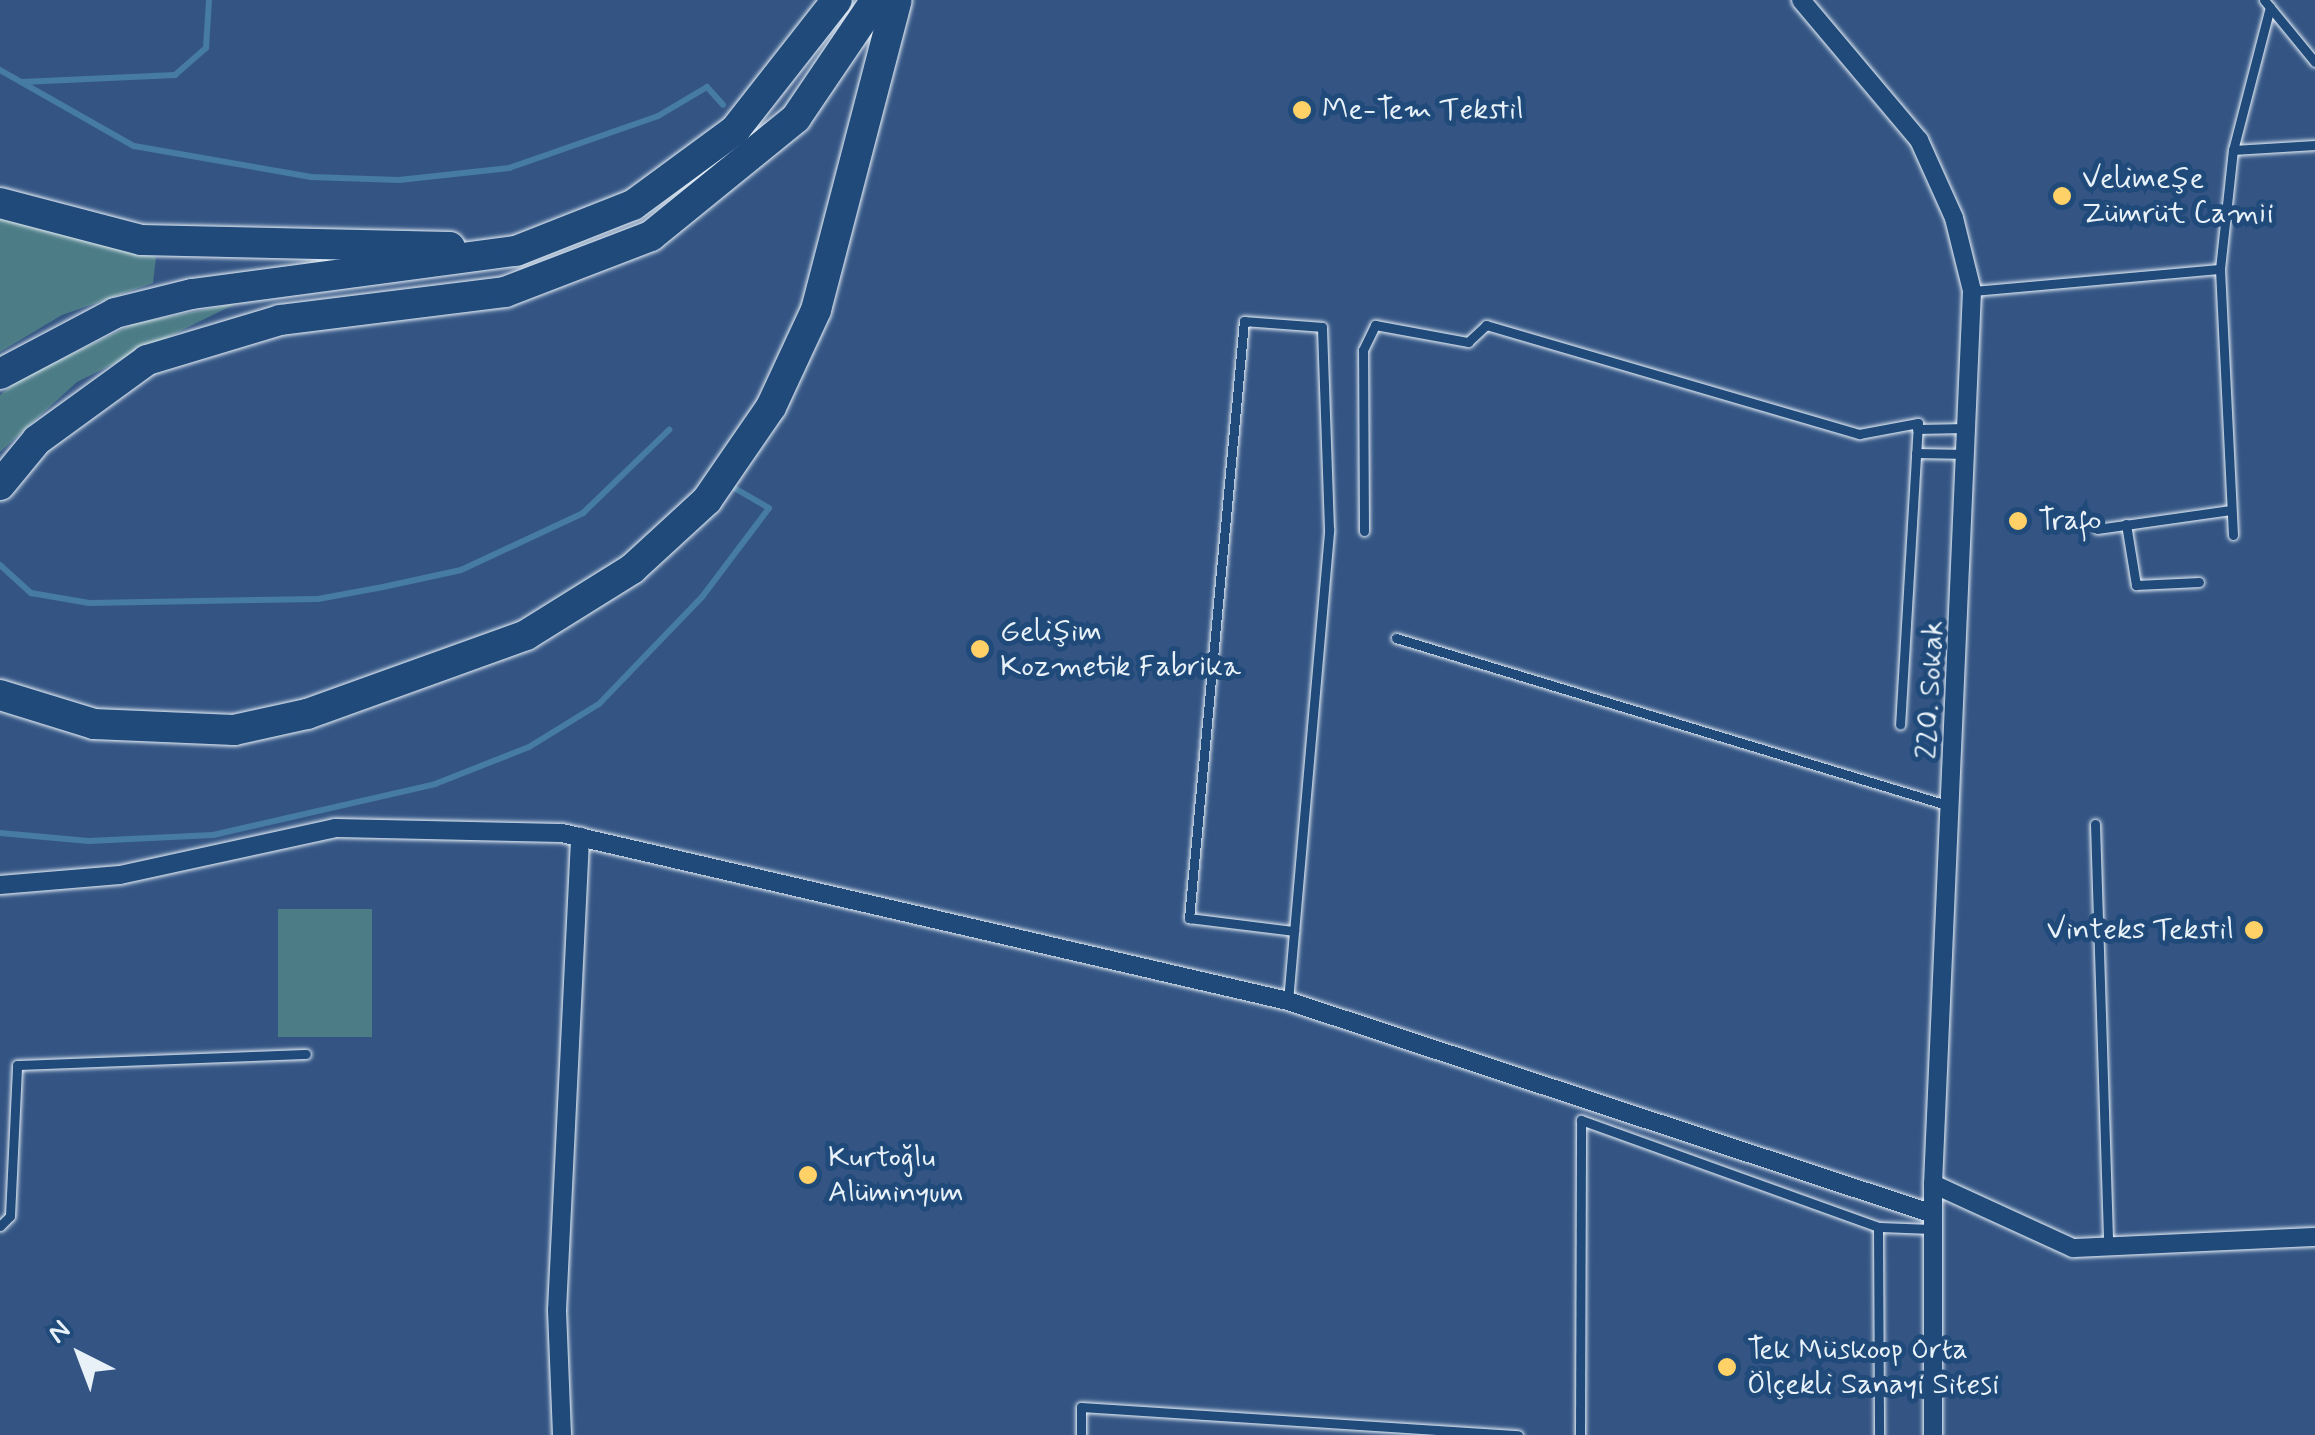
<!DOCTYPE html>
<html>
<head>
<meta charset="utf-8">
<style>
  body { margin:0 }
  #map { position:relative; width:2315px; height:1435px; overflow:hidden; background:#345584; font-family:Mynerve,sans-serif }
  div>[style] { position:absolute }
  .green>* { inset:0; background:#4c7c86; transform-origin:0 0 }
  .stream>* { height:6px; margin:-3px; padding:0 3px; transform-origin:3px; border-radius:3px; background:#467ba3 }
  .roads { filter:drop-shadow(0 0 2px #e8f1f8) drop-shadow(0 0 2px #e8f1f8) }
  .lane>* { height:9px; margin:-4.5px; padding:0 4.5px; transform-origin:4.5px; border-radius:4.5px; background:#1f4a7a }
  .street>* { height:18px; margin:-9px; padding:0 9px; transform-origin:9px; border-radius:9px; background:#1f4a7a }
  .highway>* { height:30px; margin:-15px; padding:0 15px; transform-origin:15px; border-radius:15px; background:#1f4a7a }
  .dots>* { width:28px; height:28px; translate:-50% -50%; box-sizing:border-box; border:5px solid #1f4a7a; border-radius:50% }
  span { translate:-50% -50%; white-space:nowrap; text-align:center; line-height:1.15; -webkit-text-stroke:10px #1f4a7a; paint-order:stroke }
  .poi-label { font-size:30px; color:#e8f1f8 }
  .left { translate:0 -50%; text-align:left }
  .right { translate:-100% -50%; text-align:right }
  .street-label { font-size:30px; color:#e8f1f8 }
  .north { position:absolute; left:30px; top:1305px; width:100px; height:100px; -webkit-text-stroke:8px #1f4a7a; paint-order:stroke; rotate:318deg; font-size:28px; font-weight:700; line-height:40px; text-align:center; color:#e8f1f8 }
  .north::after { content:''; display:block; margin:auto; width:35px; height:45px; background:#e8f1f8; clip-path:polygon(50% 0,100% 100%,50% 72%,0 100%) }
</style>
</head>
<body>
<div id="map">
  <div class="green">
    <i style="clip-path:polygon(0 219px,156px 257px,153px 283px,62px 315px,0 352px)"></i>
    <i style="clip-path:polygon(237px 303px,77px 382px,0 452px,0 395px,19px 380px,133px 324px)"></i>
    <i style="left:278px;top:909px;width:94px;height:128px"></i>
  </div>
  <div class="stream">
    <i style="left:0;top:70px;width:154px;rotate:29.6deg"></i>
    <i style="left:134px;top:146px;width:180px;rotate:9.9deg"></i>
    <i style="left:311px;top:177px;width:88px;rotate:2deg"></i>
    <i style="left:399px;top:180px;width:111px;rotate:-6.2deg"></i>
    <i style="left:509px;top:168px;width:158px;rotate:-19.2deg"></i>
    <i style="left:658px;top:116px;width:57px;rotate:-30.6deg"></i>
    <i style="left:707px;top:87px;width:24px;rotate:48deg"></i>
    <i style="left:22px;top:82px;width:153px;rotate:-2.6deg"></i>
    <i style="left:175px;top:75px;width:41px;rotate:-41.1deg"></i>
    <i style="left:206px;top:48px;width:48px;rotate:-86.4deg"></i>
    <i style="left:0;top:565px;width:42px;rotate:42.1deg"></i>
    <i style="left:31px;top:593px;width:59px;rotate:9.8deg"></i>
    <i style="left:89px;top:603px;width:229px;rotate:-1deg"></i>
    <i style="left:318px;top:599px;width:66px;rotate:-10.5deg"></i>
    <i style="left:383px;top:587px;width:80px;rotate:-12.3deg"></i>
    <i style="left:461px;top:570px;width:135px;rotate:-25deg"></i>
    <i style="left:583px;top:513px;width:120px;rotate:-44deg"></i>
    <i style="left:0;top:833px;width:89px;rotate:5.1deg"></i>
    <i style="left:89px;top:841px;width:124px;rotate:-2.8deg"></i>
    <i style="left:213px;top:835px;width:228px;rotate:-12.9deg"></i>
    <i style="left:435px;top:784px;width:101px;rotate:-21.5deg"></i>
    <i style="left:529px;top:747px;width:82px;rotate:-31.6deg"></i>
    <i style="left:599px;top:704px;width:149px;rotate:-46.1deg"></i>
    <i style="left:702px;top:597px;width:111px;rotate:-53deg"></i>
    <i style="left:769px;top:508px;width:39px;rotate:-150deg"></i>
  </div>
  <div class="roads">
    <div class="lane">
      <i style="left:2264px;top:0;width:80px;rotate:50.6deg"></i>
      <i style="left:2270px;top:7px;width:148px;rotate:104.5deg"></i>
      <i style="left:2233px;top:150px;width:82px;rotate:-3.5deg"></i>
      <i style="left:1972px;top:291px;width:249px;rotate:-5.1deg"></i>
      <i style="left:1917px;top:429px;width:49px;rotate:-1.2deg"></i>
      <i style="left:1916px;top:453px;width:52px;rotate:1.1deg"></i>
      <i style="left:2126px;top:524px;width:62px;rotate:80.7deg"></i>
      <i style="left:2136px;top:585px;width:63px;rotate:-2.7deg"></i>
      <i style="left:2097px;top:529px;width:135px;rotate:-8.1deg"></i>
      <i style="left:1364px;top:531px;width:181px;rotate:-90.3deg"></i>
      <i style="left:1363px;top:350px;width:28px;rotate:-64deg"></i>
      <i style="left:1375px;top:325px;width:95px;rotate:10.4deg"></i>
      <i style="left:1468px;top:342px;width:25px;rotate:-43deg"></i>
      <i style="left:1486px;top:325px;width:389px;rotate:16.3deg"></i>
      <i style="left:1859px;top:434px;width:60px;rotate:-10.6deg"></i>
      <i style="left:1918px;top:423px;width:302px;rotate:93.4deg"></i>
      <i style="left:2233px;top:535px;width:266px;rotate:-92.8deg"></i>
      <i style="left:2220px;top:269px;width:120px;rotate:-83.8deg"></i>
      <i style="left:1396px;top:638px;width:579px;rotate:16.87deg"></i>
      <i style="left:2095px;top:824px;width:423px;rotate:88.2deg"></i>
      <i style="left:1288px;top:1001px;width:474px;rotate:-85deg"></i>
      <i style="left:1329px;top:529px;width:202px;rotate:-92deg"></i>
      <i style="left:1322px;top:327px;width:78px;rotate:-175.6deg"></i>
      <i style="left:1244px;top:321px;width:600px;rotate:95.26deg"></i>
      <i style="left:1189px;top:918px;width:106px;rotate:7.1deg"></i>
      <i style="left:0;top:1226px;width:14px;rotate:-45deg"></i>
      <i style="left:10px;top:1216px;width:151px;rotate:-87.3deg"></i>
      <i style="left:17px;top:1065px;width:289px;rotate:-2.2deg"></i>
      <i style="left:1878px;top:1227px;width:55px;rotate:2.1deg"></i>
      <i style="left:1081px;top:1435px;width:28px;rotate:-90deg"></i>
      <i style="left:1081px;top:1407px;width:438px;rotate:3.7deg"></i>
      <i style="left:1580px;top:1435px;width:315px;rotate:-89.8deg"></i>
      <i style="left:1581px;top:1120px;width:316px;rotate:19.8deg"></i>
      <i style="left:1878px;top:1227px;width:208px;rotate:89.7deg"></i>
    </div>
    <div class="street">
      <i style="left:1801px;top:0;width:183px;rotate:49.9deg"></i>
      <i style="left:1919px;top:140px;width:85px;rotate:65.8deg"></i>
      <i style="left:1954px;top:218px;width:75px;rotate:76.1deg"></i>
      <i style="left:1972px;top:291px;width:894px;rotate:92.5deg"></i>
      <i style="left:1933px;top:1184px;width:251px;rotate:90deg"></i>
      <i style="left:0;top:885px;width:120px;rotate:-4.8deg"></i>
      <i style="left:120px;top:875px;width:220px;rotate:-12.3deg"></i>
      <i style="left:335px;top:828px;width:227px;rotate:1.3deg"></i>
      <i style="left:562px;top:833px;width:745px;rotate:13.03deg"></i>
      <i style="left:1288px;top:1001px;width:679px;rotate:18.27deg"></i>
      <i style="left:1933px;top:1184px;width:154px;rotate:24.6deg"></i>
      <i style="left:2073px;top:1248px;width:242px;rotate:-2.6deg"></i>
      <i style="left:562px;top:1435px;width:125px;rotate:-92.3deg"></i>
      <i style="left:557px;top:1310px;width:474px;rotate:-87.2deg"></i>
    </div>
    <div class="highway">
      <i style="left:0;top:203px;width:146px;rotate:14.7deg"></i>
      <i style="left:141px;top:240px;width:309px;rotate:1.3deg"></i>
      <i style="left:0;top:374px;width:130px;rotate:-27.9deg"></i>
      <i style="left:115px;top:313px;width:79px;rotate:-13.9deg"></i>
      <i style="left:192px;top:294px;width:327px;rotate:-7.6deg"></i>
      <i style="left:516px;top:251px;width:126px;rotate:-21.5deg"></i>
      <i style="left:633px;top:205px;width:127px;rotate:-36.3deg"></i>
      <i style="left:735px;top:130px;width:165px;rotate:-51.9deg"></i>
      <i style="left:0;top:485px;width:58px;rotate:-50.6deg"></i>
      <i style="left:37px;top:440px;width:136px;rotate:-36deg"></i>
      <i style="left:147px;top:360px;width:139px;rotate:-16.7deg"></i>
      <i style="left:280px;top:320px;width:227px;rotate:-7.1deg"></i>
      <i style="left:505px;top:292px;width:156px;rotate:-21deg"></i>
      <i style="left:651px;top:236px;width:187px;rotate:-39.1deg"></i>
      <i style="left:796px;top:118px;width:143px;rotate:-55.9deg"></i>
      <i style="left:0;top:695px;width:98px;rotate:17.1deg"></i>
      <i style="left:94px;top:724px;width:140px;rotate:2.5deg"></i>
      <i style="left:234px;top:730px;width:75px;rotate:-12.4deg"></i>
      <i style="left:307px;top:714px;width:233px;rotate:-19.8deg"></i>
      <i style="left:526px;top:635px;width:125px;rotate:-31.9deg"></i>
      <i style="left:632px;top:569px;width:102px;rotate:-42.6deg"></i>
      <i style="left:707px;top:500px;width:113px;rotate:-55.5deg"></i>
      <i style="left:771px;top:407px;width:107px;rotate:-65.1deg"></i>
      <i style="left:816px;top:310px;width:320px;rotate:-75.4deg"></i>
    </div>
  </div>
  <div class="dots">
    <i style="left:1302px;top:110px;background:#ffd166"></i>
    <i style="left:2062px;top:196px;background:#ffd166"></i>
    <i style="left:2018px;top:521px;background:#ffd166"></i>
    <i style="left:980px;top:649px;background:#ffd166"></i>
    <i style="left:2254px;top:930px;background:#ffd166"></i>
    <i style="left:808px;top:1175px;background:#ffd166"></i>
    <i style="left:1727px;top:1367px;background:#ffd166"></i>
  </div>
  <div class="poi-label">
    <span class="left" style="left:1322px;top:110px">Me-Tem Tekstil</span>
    <span class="left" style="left:2082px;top:196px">Velimeşe<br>Zümrüt Camii</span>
    <span class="left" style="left:2038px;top:521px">Trafo</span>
    <span class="left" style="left:1000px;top:649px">Gelişim<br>Kozmetik Fabrika</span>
    <span class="right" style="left:2234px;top:930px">Vinteks Tekstil</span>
    <span class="left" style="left:828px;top:1175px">Kurtoğlu<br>Alüminyum</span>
    <span class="left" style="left:1747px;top:1367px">Tek Müskoop Orta<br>Ölçekli Sanayi Sitesi</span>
  </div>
  <div class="street-label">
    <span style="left:1931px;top:690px;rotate:-87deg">220. Sokak</span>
  </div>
  <div class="north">N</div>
</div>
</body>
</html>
